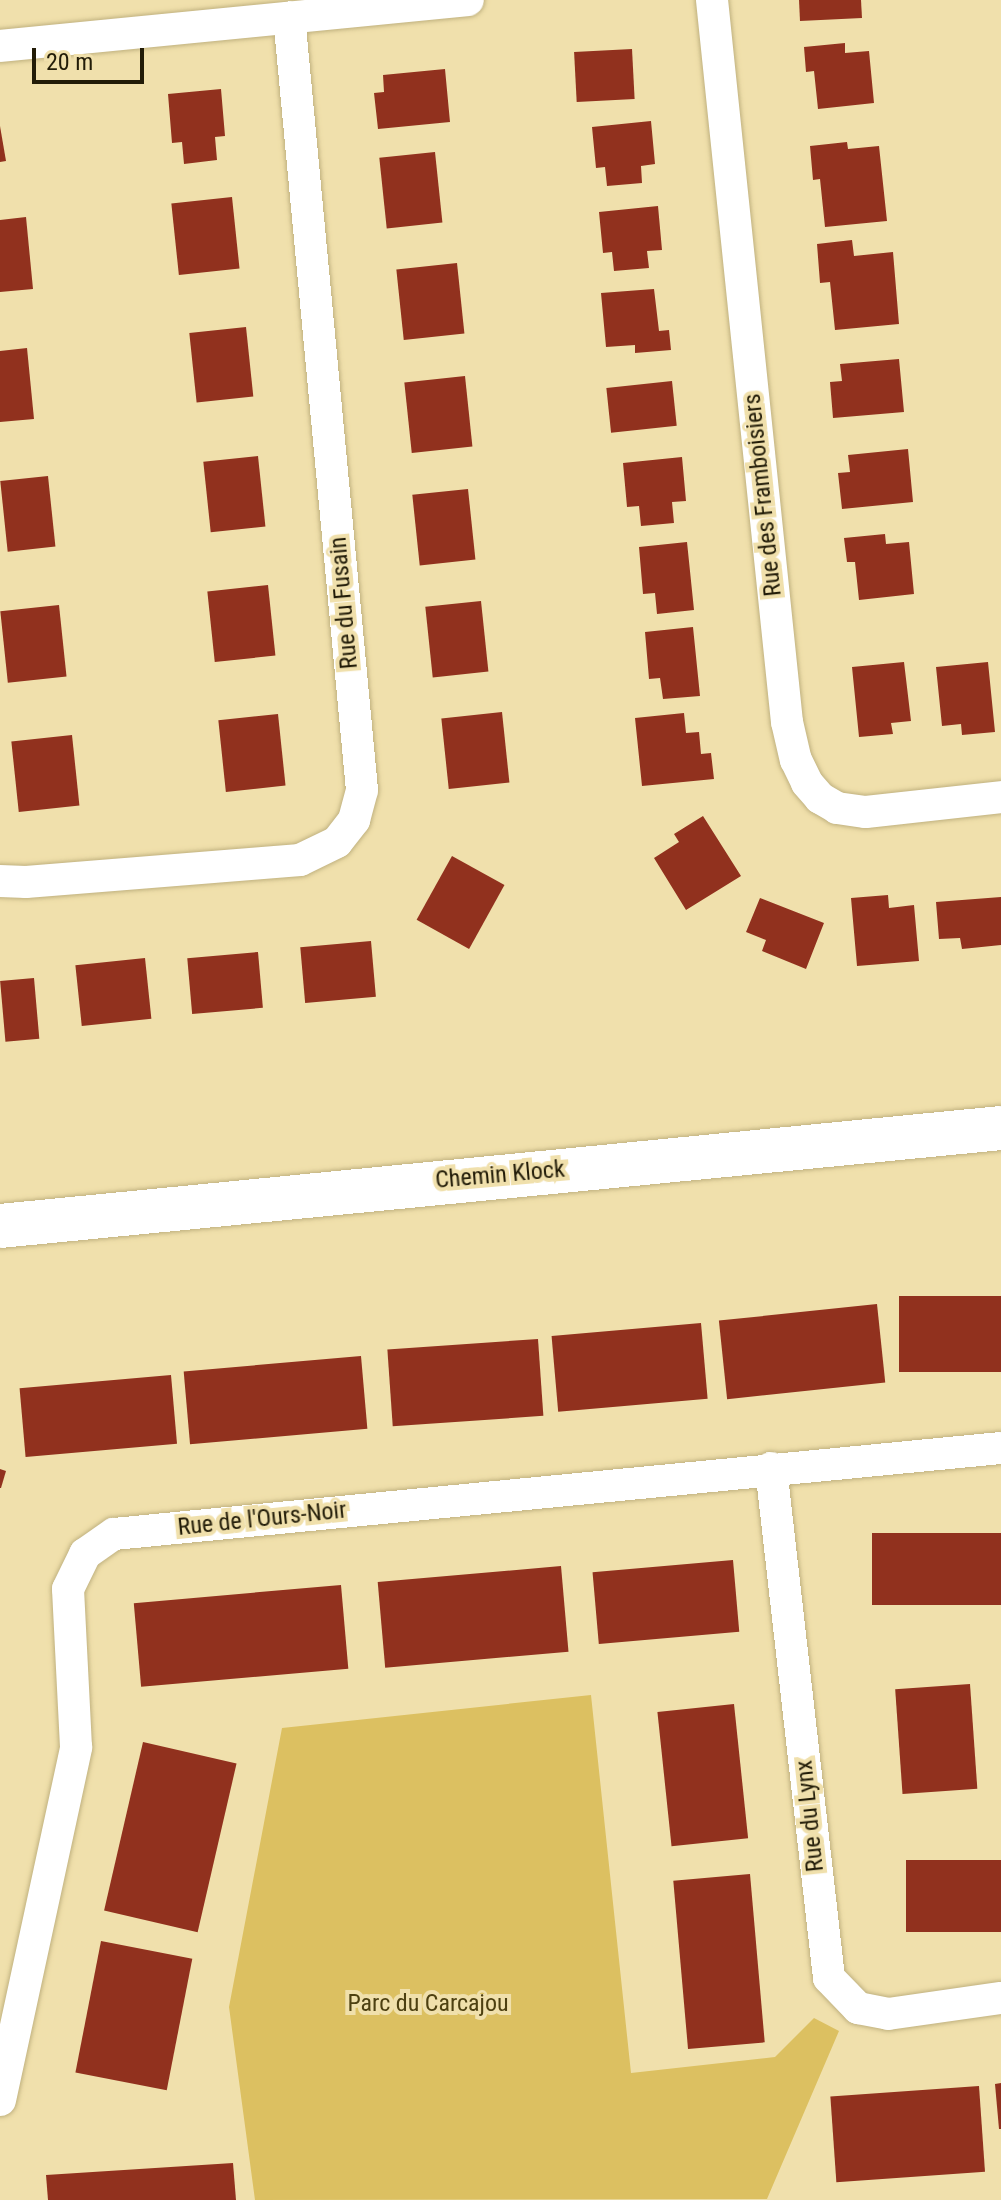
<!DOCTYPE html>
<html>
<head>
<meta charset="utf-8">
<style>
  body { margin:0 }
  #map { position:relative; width:1001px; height:2200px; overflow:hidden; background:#f0e0ac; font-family:"Roboto Condensed",sans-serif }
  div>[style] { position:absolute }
  .green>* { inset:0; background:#dcc061 }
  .building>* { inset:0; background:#91311e; transform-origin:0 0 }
  .roads { filter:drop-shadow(0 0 2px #c0b17f) drop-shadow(0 0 2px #c0b17f) }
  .street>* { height:32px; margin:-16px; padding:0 16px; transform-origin:16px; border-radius:16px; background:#fff }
  .secondary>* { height:44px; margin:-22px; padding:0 22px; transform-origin:22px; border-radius:22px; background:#fff }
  span { translate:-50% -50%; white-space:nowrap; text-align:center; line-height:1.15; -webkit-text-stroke:8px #f0e0ac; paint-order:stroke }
  .street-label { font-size:24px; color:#221c08 }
  .park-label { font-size:24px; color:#4d4011 }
  .scale { position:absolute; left:32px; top:48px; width:112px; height:36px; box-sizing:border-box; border:4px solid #221c08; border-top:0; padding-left:10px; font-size:24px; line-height:28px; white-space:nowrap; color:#221c08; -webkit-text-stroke:6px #f0e0ac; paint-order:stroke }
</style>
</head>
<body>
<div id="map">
  <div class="green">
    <i style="clip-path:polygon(591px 1695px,631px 2073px,775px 2057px,814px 2018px,839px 2031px,767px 2199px,255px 2200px,229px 2007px,282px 1728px)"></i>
  </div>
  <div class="building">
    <i style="clip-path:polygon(799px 0,861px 0,862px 18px,800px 21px)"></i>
    <i style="clip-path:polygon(845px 43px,845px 53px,869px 51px,874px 103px,818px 109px,814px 71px,806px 72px,804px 47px)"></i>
    <i style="left:632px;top:49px;width:50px;height:58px;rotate:87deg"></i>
    <i style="clip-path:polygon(445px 69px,450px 122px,378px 129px,374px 93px,384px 92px,383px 75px)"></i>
    <i style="clip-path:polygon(221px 89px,225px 136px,215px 137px,217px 160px,184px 164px,182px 142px,172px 143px,168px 94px)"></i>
    <i style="clip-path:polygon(651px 121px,655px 164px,641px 166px,642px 183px,607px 186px,605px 167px,596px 168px,592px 127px)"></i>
    <i style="clip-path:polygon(0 126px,6px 161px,0 162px)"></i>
    <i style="clip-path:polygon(847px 142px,848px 149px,879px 146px,887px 221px,825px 227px,820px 179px,813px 180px,810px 146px)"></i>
    <i style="left:435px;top:152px;width:71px;height:56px;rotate:84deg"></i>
    <i style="left:232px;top:197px;width:72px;height:61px;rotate:84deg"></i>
    <i style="clip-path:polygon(658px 206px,662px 250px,647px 251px,649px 268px,614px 271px,612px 252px,603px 253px,599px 212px)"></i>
    <i style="clip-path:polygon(26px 217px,33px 289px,0 292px,0 220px)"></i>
    <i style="clip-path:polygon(852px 240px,854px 256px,893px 252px,899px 324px,835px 330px,830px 282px,820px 283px,817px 244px)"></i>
    <i style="left:457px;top:263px;width:71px;height:61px;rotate:84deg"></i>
    <i style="clip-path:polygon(654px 289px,659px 331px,669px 330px,671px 350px,635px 353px,635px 345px,606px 347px,601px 293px)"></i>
    <i style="left:246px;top:327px;width:70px;height:57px;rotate:84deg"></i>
    <i style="clip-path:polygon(27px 348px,34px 419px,0 422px,0 351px)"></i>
    <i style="clip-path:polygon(899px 359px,904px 412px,833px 418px,830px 382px,842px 381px,840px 364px)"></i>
    <i style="left:465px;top:376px;width:71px;height:61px;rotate:84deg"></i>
    <i style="left:672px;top:381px;width:45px;height:66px;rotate:84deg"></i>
    <i style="clip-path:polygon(908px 449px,913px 502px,842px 509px,838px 473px,850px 472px,848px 455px)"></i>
    <i style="left:258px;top:456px;width:71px;height:55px;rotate:84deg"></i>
    <i style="clip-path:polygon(682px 457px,686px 501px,672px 502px,674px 523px,641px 526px,639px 506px,627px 507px,623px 463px)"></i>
    <i style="left:48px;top:476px;width:71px;height:48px;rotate:84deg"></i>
    <i style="left:468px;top:489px;width:71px;height:56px;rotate:84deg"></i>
    <i style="clip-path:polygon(885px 534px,886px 544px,909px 542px,914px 594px,859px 600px,855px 562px,847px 562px,844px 538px)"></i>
    <i style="clip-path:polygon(687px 542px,694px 610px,657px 614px,655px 593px,643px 594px,639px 547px)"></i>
    <i style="left:268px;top:585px;width:71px;height:61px;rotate:84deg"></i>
    <i style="left:481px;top:601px;width:71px;height:56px;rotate:84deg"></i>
    <i style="left:59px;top:605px;width:72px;height:59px;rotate:84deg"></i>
    <i style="clip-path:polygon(693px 627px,700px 696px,663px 699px,660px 678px,649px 679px,645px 632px)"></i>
    <i style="clip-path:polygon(904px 662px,911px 721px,891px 723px,893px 734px,859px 737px,852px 667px)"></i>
    <i style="clip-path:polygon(988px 662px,995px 732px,962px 735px,961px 724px,942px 726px,936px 667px)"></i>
    <i style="left:502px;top:712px;width:71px;height:61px;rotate:84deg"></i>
    <i style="clip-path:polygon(684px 713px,686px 733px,699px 732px,701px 754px,711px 753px,714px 779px,642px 786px,635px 718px)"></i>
    <i style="left:278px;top:714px;width:72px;height:60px;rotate:84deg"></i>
    <i style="left:72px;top:735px;width:71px;height:61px;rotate:84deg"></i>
    <i style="clip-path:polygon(703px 816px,741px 876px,686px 910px,654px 858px,679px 842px,674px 834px)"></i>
    <i style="left:452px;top:856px;width:60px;height:73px;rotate:29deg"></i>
    <i style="clip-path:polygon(888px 895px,889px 908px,914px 905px,919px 961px,857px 966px,851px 898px)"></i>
    <i style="clip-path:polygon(1001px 897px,1001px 945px,962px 949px,960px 938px,939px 939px,936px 902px)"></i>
    <i style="clip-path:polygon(760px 898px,824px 923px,806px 969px,762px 951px,766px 940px,746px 932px)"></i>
    <i style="left:371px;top:941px;width:56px;height:71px;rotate:85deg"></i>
    <i style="left:258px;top:952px;width:56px;height:71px;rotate:85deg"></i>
    <i style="left:145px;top:958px;width:61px;height:70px;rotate:84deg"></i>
    <i style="left:34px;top:978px;width:61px;height:34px;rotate:85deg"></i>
    <i style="left:1001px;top:1296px;width:76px;height:102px;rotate:90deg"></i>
    <i style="left:877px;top:1304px;width:79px;height:159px;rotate:84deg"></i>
    <i style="left:701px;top:1323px;width:76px;height:150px;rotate:85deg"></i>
    <i style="left:538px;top:1339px;width:77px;height:151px;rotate:86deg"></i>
    <i style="left:361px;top:1356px;width:73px;height:178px;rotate:85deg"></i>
    <i style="left:171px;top:1375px;width:69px;height:152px;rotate:85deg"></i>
    <i style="clip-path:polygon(0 1469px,6px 1471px,1px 1488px,0 1488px)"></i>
    <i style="left:1001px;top:1533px;width:72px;height:129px;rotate:90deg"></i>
    <i style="left:733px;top:1560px;width:72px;height:141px;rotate:85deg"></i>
    <i style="left:561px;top:1566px;width:86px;height:184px;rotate:85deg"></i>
    <i style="left:341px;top:1585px;width:84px;height:208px;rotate:85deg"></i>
    <i style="left:970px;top:1684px;width:105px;height:75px;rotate:86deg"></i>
    <i style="left:734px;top:1704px;width:135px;height:77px;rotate:84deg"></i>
    <i style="left:143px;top:1742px;width:96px;height:173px;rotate:13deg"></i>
    <i style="left:1001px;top:1860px;width:72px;height:95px;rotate:90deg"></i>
    <i style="left:750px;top:1874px;width:169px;height:77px;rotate:85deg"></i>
    <i style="left:101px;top:1941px;width:93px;height:134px;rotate:11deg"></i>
    <i style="clip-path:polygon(1001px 2083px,1001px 2129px,999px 2129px,995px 2084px)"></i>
    <i style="left:979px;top:2086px;width:86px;height:149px;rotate:86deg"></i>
    <i style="clip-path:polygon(233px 2163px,236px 2200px,48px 2200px,46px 2175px)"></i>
  </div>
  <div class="roads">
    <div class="street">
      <i style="left:712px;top:0;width:726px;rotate:84.07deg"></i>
      <i style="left:787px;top:722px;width:39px;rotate:77deg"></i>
      <i style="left:796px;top:760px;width:25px;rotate:64deg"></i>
      <i style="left:807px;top:783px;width:20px;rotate:49deg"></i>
      <i style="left:820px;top:798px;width:20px;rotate:30deg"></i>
      <i style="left:837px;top:808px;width:29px;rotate:8deg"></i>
      <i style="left:866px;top:812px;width:136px;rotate:-6.3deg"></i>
      <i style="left:0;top:46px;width:470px;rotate:-5.6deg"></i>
      <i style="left:0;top:881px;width:26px;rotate:2deg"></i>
      <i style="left:26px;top:882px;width:275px;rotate:-4.6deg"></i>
      <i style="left:300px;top:860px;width:41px;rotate:-25.9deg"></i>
      <i style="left:337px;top:842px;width:28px;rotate:-52deg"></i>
      <i style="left:354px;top:820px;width:31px;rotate:-75deg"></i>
      <i style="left:362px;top:790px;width:776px;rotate:-95.39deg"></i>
      <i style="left:771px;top:1468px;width:513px;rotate:83.51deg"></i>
      <i style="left:829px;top:1978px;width:42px;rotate:46deg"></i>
      <i style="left:858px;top:2008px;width:31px;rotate:11deg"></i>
      <i style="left:888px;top:2014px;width:114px;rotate:-8.1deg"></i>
      <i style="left:0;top:2100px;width:361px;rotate:-77.8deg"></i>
      <i style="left:76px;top:1747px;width:158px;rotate:-92.9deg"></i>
      <i style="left:68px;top:1589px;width:39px;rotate:-64deg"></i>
      <i style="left:85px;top:1554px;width:35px;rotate:-35deg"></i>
      <i style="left:114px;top:1534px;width:891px;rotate:-5.54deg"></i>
    </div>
    <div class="secondary">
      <i style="left:0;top:1226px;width:1006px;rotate:-5.59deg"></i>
    </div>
  </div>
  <div class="street-label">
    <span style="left:763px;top:495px;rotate:-96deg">Rue des Framboisiers</span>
    <span style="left:344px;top:603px;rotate:-95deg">Rue du Fusain</span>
    <span style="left:500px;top:1175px;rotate:-5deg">Chemin Klock</span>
    <span style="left:262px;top:1519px;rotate:-6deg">Rue de l'Ours-Noir</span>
    <span style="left:810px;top:1816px;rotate:-96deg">Rue du Lynx</span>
  </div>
  <div class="park-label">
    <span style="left:428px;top:2004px">Parc du Carcajou</span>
  </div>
  <div class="scale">20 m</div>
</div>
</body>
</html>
